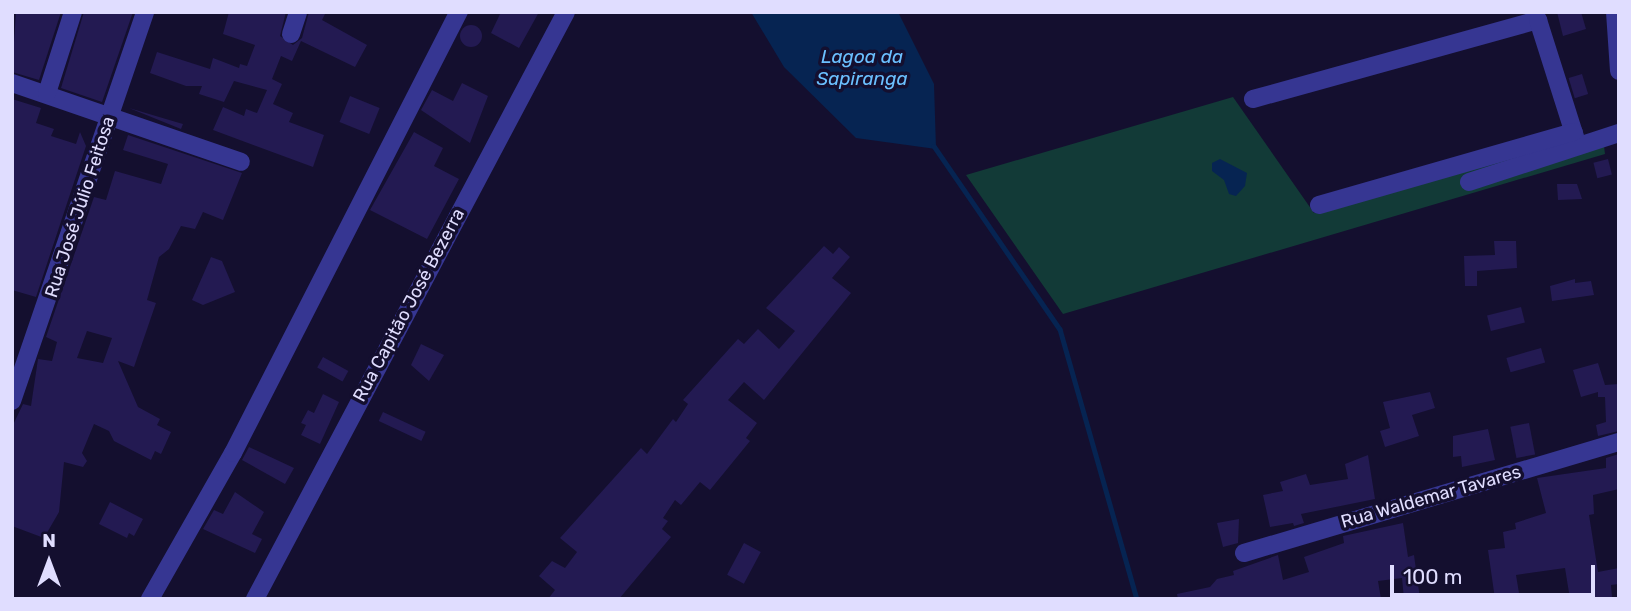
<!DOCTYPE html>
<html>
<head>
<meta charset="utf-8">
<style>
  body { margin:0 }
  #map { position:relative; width:1631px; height:611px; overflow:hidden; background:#140f2f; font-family:Rubik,sans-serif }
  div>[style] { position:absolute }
  .green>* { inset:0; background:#123a37 }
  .water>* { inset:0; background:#062452 }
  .stream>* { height:4.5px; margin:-2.25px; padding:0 2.25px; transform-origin:2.25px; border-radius:2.25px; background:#062452 }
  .building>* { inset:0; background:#231a52; transform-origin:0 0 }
  .round { border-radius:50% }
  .minor>* { height:18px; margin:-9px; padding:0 9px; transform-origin:9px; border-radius:9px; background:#363692 }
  span { translate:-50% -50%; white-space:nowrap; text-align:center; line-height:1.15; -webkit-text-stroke:7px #140f2f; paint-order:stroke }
  .street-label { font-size:18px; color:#e0ddff }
  .water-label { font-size:19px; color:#6bc0ff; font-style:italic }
  .frame { position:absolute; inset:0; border:14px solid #e0ddff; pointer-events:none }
  .north { position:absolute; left:14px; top:527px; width:70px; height:70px; -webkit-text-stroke:5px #140f2f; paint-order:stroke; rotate:0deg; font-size:19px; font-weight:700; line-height:28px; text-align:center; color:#e0ddff }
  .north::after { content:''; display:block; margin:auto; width:24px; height:32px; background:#e0ddff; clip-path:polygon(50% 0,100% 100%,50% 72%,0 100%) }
  .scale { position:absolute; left:1390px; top:565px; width:205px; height:32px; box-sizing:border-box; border:4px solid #e0ddff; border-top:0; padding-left:9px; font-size:21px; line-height:24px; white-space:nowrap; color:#e0ddff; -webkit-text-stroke:5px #140f2f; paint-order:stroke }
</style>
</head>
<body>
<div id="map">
  <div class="green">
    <i style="clip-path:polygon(1233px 97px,1314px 213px,1602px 130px,1605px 154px,1063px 314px,966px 175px)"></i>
  </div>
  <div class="water">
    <i style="clip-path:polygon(751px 12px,898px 12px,934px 84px,936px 149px,856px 138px,784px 67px)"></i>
    <i style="clip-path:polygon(1220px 159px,1247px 173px,1245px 186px,1236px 196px,1229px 194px,1224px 180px,1212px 171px,1212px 163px)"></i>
  </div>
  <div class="stream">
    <i style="left:934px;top:146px;width:222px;rotate:55.5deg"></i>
    <i style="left:1060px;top:329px;width:281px;rotate:74.1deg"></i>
  </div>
  <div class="building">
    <i style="clip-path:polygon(16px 12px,61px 12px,39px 80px,12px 72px)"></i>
    <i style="clip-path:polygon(84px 12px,133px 12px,102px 102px,61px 88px)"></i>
    <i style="clip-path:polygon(229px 12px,286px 12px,280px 36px,293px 45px,302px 38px,309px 12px,326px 12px,322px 20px,367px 45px,355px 67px,301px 41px,292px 61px,281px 56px,272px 79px,282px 84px,273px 104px,293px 113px,289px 122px,324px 135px,313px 167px,213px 130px,223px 107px,244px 116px,246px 109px,257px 113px,267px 90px,234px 81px,224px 102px,199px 94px,202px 86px,186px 86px,150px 73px,157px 52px,210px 69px,213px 58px,239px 68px,240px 64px,247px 66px,255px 45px,223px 34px)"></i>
    <i style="clip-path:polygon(501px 12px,539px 12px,519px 48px,491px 33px)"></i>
    <i style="clip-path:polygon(1557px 12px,1581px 12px,1586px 29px,1563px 36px)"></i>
    <i class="round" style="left:460px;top:25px;width:22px;height:22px"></i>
    <i style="left:1582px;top:74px;width:21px;height:14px;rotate:73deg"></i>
    <i style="clip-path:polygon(462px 83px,488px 96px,470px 143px,421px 110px,432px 90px,453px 101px)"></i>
    <i style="left:350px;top:96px;width:32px;height:28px;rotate:22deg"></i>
    <i style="clip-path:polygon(12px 99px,41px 108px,36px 123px,54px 129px,51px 136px,76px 144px,80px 132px,86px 146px,36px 297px,12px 290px)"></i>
    <i style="clip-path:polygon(129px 108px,176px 122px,183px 124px,181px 129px)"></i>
    <i style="clip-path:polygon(414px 132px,443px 148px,434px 166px,459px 179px,427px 239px,370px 210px)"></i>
    <i style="clip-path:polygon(evenodd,128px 135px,242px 173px,223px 220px,203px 212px,195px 229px,181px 226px,169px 249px,159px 257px,147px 300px,156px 303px,134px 367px,118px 361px,138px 407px,160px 419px,157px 425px,171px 432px,161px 454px,155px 451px,151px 460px,114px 441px,109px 431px,94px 424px,82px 453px,87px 461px,83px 467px,64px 462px,59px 512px,44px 538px,12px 526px,12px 427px,23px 404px,31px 406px,38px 359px,52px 361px,57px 342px,46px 337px,94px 197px,106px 200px,115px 171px,161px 184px,168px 164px,123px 150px,128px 135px,87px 331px,112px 338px,103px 363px,77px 358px,87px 331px)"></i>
    <i style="left:1608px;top:159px;width:16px;height:15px;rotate:76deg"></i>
    <i style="clip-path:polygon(1557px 184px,1577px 184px,1582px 199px,1558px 200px)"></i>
    <i style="clip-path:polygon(1494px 241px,1516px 241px,1517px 268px,1477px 271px,1477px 286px,1465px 286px,1464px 256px,1495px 255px)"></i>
    <i style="clip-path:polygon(824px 246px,833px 254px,839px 247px,850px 257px,832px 278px,851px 293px,764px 400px,744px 382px,728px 400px,757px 423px,746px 438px,750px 441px,710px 490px,700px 482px,681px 505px,675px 500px,663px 518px,668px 521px,662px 529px,671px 537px,619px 599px,548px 599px,555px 590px,539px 576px,552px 561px,565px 568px,577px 552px,560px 538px,641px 448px,647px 454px,673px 419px,676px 422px,688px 404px,683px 400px,738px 339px,744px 344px,758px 329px,779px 349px,795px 331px,766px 308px)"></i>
    <i style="clip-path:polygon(211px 257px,222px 261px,235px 292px,203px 305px,192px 300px)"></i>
    <i style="clip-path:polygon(1575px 279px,1575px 283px,1591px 281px,1594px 295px,1552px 301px,1550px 286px)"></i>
    <i style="left:1521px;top:307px;width:16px;height:35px;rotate:76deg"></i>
    <i style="clip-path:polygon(421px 344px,444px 355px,429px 381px,411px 365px)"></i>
    <i style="left:1541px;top:348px;width:15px;height:36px;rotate:74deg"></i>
    <i style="left:323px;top:357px;width:29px;height:12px;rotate:29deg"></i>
    <i style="clip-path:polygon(1598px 363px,1605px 385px,1619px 384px,1619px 431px,1598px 436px,1596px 425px,1606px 422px,1605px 397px,1598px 397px,1598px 392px,1581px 397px,1573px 370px)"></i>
    <i style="clip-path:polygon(1430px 392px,1435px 408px,1412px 415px,1419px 436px,1385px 447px,1380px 431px,1390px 428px,1383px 402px)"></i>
    <i style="clip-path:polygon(323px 394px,339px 402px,320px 444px,301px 435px,306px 425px,301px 423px,308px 410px,314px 413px)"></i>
    <i style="left:383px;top:412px;width:47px;height:10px;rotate:25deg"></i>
    <i style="left:1529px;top:423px;width:32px;height:19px;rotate:79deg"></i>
    <i style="clip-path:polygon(1488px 429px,1495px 460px,1462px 467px,1461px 456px,1453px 457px,1453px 436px)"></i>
    <i style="clip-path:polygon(249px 447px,294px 468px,285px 484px,242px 460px)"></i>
    <i style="clip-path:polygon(1619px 454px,1619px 489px,1593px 495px,1594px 514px,1589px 515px,1598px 572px,1619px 568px,1619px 584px,1611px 585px,1612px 597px,1570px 599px,1565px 568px,1516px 575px,1520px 599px,1495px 599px,1488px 550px,1505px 548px,1503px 532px,1516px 529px,1515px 523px,1546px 513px,1537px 478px,1606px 468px,1606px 458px)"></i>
    <i style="clip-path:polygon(1368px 455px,1375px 499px,1301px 514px,1304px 523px,1294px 526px,1293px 523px,1270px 527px,1263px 495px,1283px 491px,1280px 482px,1306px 474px,1310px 485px,1348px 479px,1345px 464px)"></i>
    <i style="clip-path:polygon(235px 492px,264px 512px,252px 534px,262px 539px,255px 553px,203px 529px,214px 510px,223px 514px)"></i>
    <i style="clip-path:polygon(110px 502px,143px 519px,134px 536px,129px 533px,127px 538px,99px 524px)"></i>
    <i style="clip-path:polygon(1239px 519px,1238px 543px,1223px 547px,1217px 523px)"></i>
    <i style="clip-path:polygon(1403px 523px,1408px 557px,1414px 555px,1420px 599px,1404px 599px,1402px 578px,1378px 581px,1381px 599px,1178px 599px,1177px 594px,1210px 587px,1217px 579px,1234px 575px,1233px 571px,1278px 555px,1283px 580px,1309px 572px,1304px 557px,1344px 543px,1343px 536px)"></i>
    <i style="left:744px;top:543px;width:19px;height:36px;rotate:28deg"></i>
  </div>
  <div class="minor">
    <i style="left:1615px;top:12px;width:59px;rotate:86.1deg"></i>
    <i style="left:291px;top:34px;width:23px;rotate:-72deg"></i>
    <i style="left:12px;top:83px;width:242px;rotate:19deg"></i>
    <i style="left:47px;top:93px;width:85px;rotate:-72.2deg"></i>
    <i style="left:1253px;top:99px;width:296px;rotate:-15.5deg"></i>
    <i style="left:1538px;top:20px;width:132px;rotate:72.4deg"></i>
    <i style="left:1469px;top:182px;width:158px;rotate:-18.1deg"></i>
    <i style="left:1319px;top:205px;width:265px;rotate:-16deg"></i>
    <i style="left:12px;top:401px;width:411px;rotate:-71.1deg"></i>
    <i style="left:1244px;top:553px;width:391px;rotate:-16.5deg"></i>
    <i style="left:150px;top:599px;width:168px;rotate:-60.4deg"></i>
    <i style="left:233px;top:453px;width:496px;rotate:-62.9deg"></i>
    <i style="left:255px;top:599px;width:664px;rotate:-62.08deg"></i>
  </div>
  <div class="street-label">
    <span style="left:80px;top:207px;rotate:-72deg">Rua José Júlio Feitosa</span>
    <span style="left:409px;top:305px;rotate:-62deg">Rua Capitão José Bezerra</span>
    <span style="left:1431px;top:497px;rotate:-16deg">Rua Waldemar Tavares</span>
  </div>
  <div class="water-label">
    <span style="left:862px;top:68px">Lagoa da<br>Sapiranga</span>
  </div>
  <div class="frame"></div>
  <div class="north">N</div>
  <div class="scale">100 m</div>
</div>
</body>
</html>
